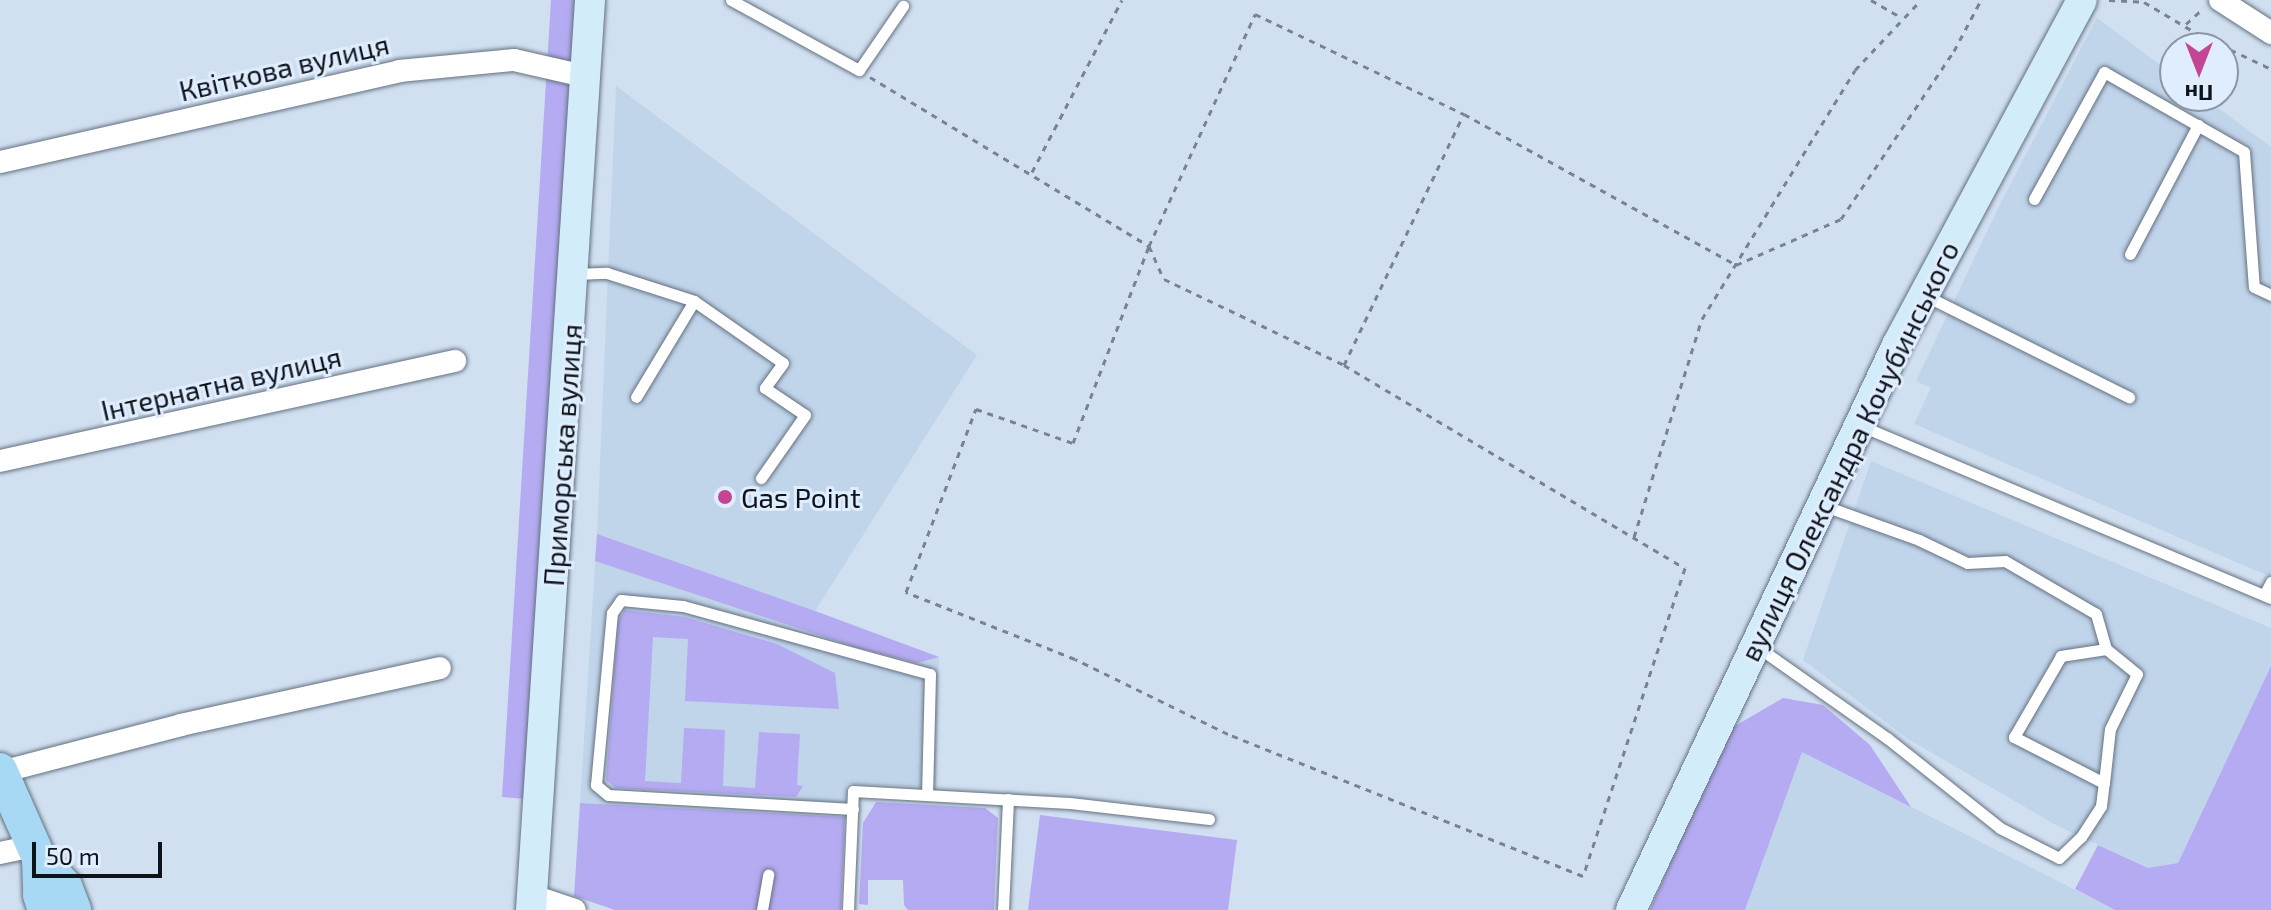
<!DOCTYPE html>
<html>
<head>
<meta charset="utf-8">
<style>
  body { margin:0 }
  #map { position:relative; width:2271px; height:910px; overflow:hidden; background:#d1e0f1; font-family:"Exo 2",sans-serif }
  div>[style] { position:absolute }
  .built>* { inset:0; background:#c0d4ea }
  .green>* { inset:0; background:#b5abf2 }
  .path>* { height:3px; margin-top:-1.5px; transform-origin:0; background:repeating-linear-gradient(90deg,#78838f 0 6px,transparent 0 12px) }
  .roads { filter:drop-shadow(0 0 2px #647180) drop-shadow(0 0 2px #647180) }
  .lane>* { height:11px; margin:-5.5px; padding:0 5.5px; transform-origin:5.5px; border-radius:5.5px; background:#fff }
  .street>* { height:22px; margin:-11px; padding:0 11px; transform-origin:11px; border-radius:11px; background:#fff }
  .secondary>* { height:30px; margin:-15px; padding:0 15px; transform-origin:15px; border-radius:15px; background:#d3ecfa }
  .primary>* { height:34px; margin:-17px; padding:0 17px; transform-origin:17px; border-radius:17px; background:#a7d9f5 }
  .dots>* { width:22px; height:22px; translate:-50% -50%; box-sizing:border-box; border:4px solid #dfedfe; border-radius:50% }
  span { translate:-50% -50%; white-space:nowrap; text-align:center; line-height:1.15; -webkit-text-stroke:6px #dfedfe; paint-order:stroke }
  .street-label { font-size:28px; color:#0e1319 }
  .poi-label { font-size:28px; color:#0e1319 }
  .left { translate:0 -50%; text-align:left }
  .north { position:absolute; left:2159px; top:32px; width:80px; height:80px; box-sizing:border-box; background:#dfedfe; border:2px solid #8b96a2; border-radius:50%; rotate:180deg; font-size:22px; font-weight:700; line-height:32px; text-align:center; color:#0e1319 }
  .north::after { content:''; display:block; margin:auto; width:28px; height:36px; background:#c34593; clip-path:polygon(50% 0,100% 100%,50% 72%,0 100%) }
  .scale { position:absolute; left:32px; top:842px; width:130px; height:36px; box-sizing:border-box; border:4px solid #0e1319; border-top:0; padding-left:10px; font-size:24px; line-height:28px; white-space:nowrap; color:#0e1319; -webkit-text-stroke:6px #dfedfe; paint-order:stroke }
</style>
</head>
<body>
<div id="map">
  <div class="built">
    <i style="clip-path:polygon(2097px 18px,2175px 76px,2175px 96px,2202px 96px,2271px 147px,2271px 577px,1914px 424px,1931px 388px,1916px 381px,2001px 202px)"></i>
    <i style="clip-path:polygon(616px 86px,977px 355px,815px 611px,939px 657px,936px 787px,847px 784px,845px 817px,580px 803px,597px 534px)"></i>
    <i style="clip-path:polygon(1871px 461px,2271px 628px,2271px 666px,2178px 863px,2148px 868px,2054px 824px,1908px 739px,1803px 660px)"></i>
    <i style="clip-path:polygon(1801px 751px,2115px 910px,1745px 910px)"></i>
  </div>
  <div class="green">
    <i style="clip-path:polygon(551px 0,578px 0,537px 800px,502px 797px)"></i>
    <i style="clip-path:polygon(597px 534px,815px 611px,939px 657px,917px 663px,858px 648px,595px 561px)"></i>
    <i style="clip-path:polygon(625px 610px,685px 617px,777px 644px,835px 673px,839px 709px,685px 701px,688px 639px,653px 637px,645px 781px,681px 783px,684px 728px,725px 730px,723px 786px,755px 788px,759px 732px,800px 734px,797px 785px,803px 786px,796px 797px,616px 788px,606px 780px,618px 621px)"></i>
    <i style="clip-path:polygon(2271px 666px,2271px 910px,2115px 910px,2075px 889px,2098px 845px,2148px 868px,2178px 863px)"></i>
    <i style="clip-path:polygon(1783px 698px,1823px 705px,1870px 745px,1911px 807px,1802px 752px,1745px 910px,1650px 910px,1728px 730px)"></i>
    <i style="clip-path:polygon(876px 802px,985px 808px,998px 818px,994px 910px,908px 910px,904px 905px,903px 880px,868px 880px,868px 905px,859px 904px,863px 823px)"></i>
    <i style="clip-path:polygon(580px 803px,845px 817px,841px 910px,615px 910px,574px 896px)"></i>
    <i style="clip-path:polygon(1040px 815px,1237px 840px,1228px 910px,1028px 910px)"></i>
  </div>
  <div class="path">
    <i style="left:1871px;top:0;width:36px;rotate:30deg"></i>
    <i style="left:2109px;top:0;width:35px;rotate:3deg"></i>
    <i style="left:2144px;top:2px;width:63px;rotate:30.7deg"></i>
    <i style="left:2198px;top:34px;width:81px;rotate:25.6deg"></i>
    <i style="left:2186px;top:24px;width:24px;rotate:-42deg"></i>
    <i style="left:870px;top:77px;width:326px;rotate:31.2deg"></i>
    <i style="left:1149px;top:246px;width:36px;rotate:66deg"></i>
    <i style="left:1164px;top:279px;width:199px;rotate:25.5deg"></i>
    <i style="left:1344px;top:365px;width:397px;rotate:30.8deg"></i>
    <i style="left:1685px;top:568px;width:324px;rotate:108.3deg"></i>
    <i style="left:1583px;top:876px;width:382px;rotate:-158.2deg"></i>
    <i style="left:1228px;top:734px;width:170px;rotate:-153.9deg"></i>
    <i style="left:1075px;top:659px;width:182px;rotate:-158.4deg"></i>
    <i style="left:906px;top:592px;width:196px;rotate:-69.1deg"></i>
    <i style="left:976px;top:409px;width:103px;rotate:19.3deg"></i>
    <i style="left:1073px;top:443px;width:211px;rotate:-68.9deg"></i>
    <i style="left:1149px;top:246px;width:255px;rotate:-65.4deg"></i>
    <i style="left:1255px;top:14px;width:232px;rotate:25.6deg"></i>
    <i style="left:1464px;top:114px;width:311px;rotate:29deg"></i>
    <i style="left:1032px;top:172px;width:194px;rotate:-62.4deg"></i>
    <i style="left:1736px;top:265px;width:115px;rotate:-23.7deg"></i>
    <i style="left:1841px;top:219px;width:202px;rotate:-56.1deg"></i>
    <i style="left:1954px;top:51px;width:58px;rotate:-62.1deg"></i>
    <i style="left:1344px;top:365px;width:276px;rotate:-64.5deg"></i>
    <i style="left:1634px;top:537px;width:228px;rotate:-72.7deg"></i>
    <i style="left:1702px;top:319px;width:292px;rotate:-58.4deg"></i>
    <i style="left:1855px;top:70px;width:96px;rotate:-46.7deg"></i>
  </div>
  <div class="roads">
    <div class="lane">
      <i style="left:731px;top:0;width:146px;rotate:28.7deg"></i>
      <i style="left:859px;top:70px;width:78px;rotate:-55.5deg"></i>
      <i style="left:2034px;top:199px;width:145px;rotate:-61.1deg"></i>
      <i style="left:2104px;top:72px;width:161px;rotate:29.7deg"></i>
      <i style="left:2244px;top:152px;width:135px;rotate:85.8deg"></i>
      <i style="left:2254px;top:287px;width:19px;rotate:25deg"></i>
      <i style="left:2130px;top:254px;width:146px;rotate:-62.2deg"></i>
      <i style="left:574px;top:274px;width:33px;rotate:-2deg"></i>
      <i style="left:607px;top:273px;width:91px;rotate:17.8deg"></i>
      <i style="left:694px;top:301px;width:112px;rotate:121.1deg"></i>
      <i style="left:1926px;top:296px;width:227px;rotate:26.5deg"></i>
      <i style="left:694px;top:301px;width:108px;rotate:34.9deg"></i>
      <i style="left:783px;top:363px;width:31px;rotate:126deg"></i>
      <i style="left:765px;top:388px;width:48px;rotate:34deg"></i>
      <i style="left:805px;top:415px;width:77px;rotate:124.9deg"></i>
      <i style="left:1859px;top:425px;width:447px;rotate:22.8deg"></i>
      <i style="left:1822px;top:505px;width:103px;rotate:19.8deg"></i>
      <i style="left:1919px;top:540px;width:53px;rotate:25.6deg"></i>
      <i style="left:1967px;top:563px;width:38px;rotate:-3deg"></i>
      <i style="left:2005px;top:561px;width:105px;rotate:30.2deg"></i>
      <i style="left:2096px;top:614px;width:36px;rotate:74deg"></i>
      <i style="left:2264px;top:595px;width:15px;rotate:-62deg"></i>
      <i style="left:1756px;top:646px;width:160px;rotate:35.1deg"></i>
      <i style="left:1887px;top:738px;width:144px;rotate:38.5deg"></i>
      <i style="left:2000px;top:828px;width:66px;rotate:27deg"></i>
      <i style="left:2059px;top:858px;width:30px;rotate:-44deg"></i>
      <i style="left:2081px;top:837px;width:37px;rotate:-57deg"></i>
      <i style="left:2101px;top:806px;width:23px;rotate:-83deg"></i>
      <i style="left:2104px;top:783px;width:54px;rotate:-83.7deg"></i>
      <i style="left:2110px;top:729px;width:61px;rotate:-63.9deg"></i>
      <i style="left:2137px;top:674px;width:40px;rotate:-141deg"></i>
      <i style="left:2106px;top:649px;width:46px;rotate:171.2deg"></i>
      <i style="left:2061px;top:656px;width:94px;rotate:120.1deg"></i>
      <i style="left:2014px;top:737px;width:101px;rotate:27.1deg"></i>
      <i style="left:853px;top:809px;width:245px;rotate:-176.7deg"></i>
      <i style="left:608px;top:795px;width:16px;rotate:-140deg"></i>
      <i style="left:596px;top:785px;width:173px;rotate:-84.7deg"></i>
      <i style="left:612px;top:613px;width:16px;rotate:-55deg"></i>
      <i style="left:621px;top:600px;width:62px;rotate:5.5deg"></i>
      <i style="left:683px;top:606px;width:256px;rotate:15.4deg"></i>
      <i style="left:930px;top:674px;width:119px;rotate:91.4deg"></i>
      <i style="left:762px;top:910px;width:36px;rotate:-80deg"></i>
      <i style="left:848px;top:910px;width:119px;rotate:-87.6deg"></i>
      <i style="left:853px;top:791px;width:217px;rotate:3.2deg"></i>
      <i style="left:1070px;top:803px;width:140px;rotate:6.6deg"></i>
      <i style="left:1003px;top:910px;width:111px;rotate:-87.4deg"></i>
    </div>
    <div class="street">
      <i style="left:2220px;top:0;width:61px;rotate:32.9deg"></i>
      <i style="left:0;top:162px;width:409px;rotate:-12.8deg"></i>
      <i style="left:399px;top:71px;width:116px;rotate:-5.5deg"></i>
      <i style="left:514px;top:60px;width:72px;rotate:12.9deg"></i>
      <i style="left:0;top:461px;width:466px;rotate:-12.4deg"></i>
      <i style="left:1px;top:772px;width:186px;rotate:-14.6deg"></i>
      <i style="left:181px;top:725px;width:265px;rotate:-12.4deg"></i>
      <i style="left:0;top:853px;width:35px;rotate:-12deg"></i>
      <i style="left:533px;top:896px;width:44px;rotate:18.4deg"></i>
    </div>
    <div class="secondary">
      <i style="left:531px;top:910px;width:912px;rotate:-86.29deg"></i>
      <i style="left:1631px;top:910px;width:624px;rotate:-64.79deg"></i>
      <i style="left:1897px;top:345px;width:391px;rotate:-61.8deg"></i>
    </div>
    <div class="primary">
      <i style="left:0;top:770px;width:96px;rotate:66.1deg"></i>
      <i style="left:39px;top:858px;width:37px;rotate:88deg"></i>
      <i style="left:40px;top:895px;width:16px;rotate:72deg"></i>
      <i style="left:39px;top:858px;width:38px;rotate:47deg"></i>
      <i style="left:65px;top:886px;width:26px;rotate:69deg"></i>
    </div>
  </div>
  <div class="dots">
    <i style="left:725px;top:497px;background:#c34593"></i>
  </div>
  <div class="street-label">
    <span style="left:284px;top:67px;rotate:-13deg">Квіткова вулиця</span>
    <span style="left:221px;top:383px;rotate:-13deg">Інтернатна вулиця</span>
    <span style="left:1849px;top:451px;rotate:-64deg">вулиця Олександра Кочубинського</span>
    <span style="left:562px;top:455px;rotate:-86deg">Приморська вулиця</span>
  </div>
  <div class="poi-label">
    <span class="left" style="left:741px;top:497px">Gas Point</span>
  </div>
  <div class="north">Пн</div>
  <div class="scale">50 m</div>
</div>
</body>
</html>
